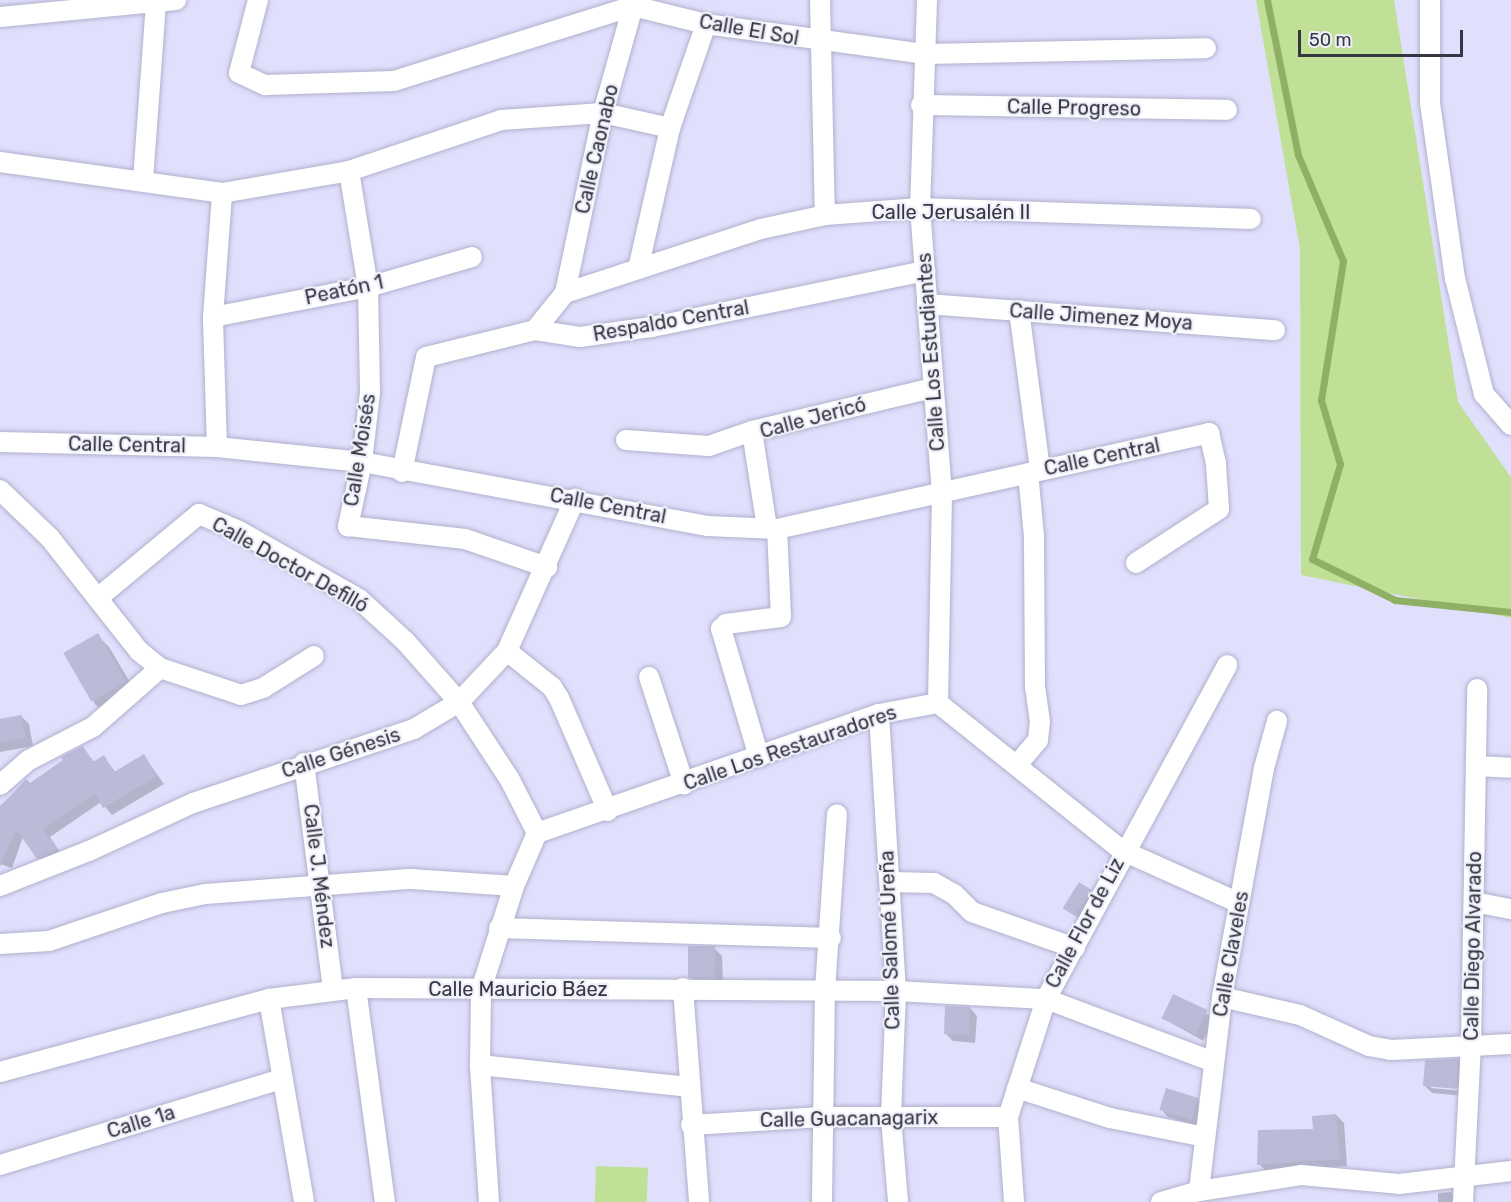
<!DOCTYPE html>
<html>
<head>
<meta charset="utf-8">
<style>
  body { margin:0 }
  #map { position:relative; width:1511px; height:1202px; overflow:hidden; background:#e0e0fd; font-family:Rubik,sans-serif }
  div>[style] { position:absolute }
  .green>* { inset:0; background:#bfe096; transform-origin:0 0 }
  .shadow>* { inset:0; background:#0003; transform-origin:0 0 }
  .stream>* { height:7px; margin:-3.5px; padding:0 3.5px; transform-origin:3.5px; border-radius:3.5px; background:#8fb064 }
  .building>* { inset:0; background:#bbbbd8; transform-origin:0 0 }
  .roads { filter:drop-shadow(0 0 2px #b0b1cc) drop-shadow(0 0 2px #b0b1cc) }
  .street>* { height:20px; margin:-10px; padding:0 10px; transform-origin:10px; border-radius:10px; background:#fff }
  span { translate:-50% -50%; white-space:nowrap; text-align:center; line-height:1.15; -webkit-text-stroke:4.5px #efeffb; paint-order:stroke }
  .street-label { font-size:20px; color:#363641 }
  .scale { position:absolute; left:1298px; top:30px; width:165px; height:27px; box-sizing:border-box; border:3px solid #363641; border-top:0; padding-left:8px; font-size:18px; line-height:21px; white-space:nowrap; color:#363641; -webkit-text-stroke:4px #efeffb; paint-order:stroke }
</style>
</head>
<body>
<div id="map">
  <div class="green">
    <i style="clip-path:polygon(1256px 0,1394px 0,1458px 402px,1511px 477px,1511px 618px,1301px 575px,1300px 249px)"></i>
    <i style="left:596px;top:1166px;width:52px;height:36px;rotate:2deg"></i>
  </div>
  <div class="shadow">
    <i style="clip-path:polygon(97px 635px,109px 647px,137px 694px,107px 715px,95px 704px,65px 654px)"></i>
    <i style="clip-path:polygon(21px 716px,29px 724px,33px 746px,0 752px,0 720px)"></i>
    <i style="clip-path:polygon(83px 748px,95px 763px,104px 757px,116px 773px,144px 756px,164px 784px,112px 815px,101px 802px,50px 837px,64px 858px,45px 865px,23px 837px,12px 868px,0 864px,0 806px,26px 781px,30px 785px)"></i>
    <i style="clip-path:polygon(1091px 891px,1098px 899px,1085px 923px,1065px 908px)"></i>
    <i style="clip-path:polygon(714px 948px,722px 956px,723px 984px,699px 985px,691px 977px)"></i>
    <i style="left:1174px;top:996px;width:47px;height:25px;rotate:29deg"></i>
    <i style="clip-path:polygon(970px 1008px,977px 1016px,975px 1043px,953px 1041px,945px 1033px)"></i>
    <i style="clip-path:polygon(evenodd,1458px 1060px,1465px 1068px,1464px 1096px,1432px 1093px,1424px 1085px,1458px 1060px,1431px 1085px,1464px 1088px,1464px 1091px,1431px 1088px,1431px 1085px)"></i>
    <i style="clip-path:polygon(1197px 1099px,1205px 1107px,1203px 1128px,1168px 1117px,1161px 1109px)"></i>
    <i style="clip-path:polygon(1336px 1115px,1344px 1123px,1347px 1166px,1267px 1172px,1259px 1164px)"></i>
    <i style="clip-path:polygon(1451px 1192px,1459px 1202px,1438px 1202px,1438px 1193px)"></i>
  </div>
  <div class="stream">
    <i style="left:1267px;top:0;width:158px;rotate:78.7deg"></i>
    <i style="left:1298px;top:155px;width:115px;rotate:67deg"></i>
    <i style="left:1343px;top:261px;width:141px;rotate:99deg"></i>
    <i style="left:1321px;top:400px;width:67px;rotate:73.5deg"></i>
    <i style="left:1340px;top:464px;width:99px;rotate:106.4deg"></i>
    <i style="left:1312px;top:559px;width:93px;rotate:26.3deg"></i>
    <i style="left:1395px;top:600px;width:117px;rotate:5.9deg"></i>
  </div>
  <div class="building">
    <i style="left:98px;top:633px;width:56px;height:40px;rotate:60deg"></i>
    <i style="clip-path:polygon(21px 715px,26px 738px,0 743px,0 719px)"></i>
    <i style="clip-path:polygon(83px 746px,93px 762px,104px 755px,114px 772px,144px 754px,157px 776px,103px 808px,95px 794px,43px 829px,58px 850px,37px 859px,16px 829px,0 867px,0 807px,26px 779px,30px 783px,63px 760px,61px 757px)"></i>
    <i style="left:1079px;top:882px;width:15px;height:31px;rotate:32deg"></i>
    <i style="left:688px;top:946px;width:27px;height:32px"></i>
    <i style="left:1173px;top:994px;width:38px;height:27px;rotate:25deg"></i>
    <i style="left:945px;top:1006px;width:25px;height:28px;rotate:2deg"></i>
    <i style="clip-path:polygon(1458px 1059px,1457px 1089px,1423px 1086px,1425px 1060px)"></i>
    <i style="left:1166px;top:1088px;width:34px;height:23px;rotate:17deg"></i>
    <i style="clip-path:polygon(1336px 1114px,1340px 1159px,1257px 1165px,1258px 1130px,1313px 1129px,1312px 1116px)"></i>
  </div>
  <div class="roads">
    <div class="street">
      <i style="left:258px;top:0;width:75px;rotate:104.6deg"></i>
      <i style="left:239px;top:73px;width:29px;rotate:25deg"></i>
      <i style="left:265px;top:85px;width:129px;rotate:-1.8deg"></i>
      <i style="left:394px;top:81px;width:250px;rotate:-17.4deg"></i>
      <i style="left:633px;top:6px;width:75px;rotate:13.9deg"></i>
      <i style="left:706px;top:24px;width:220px;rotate:7.8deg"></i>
      <i style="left:924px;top:54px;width:282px;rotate:-1.2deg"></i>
      <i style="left:820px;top:0;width:215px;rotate:88.7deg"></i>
      <i style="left:927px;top:0;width:208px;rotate:91.9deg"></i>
      <i style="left:920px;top:208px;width:288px;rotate:85.6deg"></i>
      <i style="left:942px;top:495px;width:208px;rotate:91.1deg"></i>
      <i style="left:1430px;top:0;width:103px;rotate:90deg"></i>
      <i style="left:1430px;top:103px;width:177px;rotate:81.9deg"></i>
      <i style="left:1455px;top:278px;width:120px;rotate:76deg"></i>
      <i style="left:1484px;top:394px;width:41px;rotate:48.9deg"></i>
      <i style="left:0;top:17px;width:177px;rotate:-5.5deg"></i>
      <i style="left:921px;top:105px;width:306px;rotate:0.9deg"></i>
      <i style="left:0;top:162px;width:224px;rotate:7.9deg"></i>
      <i style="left:222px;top:193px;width:129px;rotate:-9.8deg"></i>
      <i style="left:349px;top:171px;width:160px;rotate:-18.5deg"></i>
      <i style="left:501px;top:120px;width:102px;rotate:-3.9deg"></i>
      <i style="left:603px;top:113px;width:69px;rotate:12.6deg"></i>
      <i style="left:349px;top:171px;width:118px;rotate:80.7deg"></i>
      <i style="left:368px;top:287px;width:105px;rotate:88.9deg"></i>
      <i style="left:370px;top:392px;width:70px;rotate:96.5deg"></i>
      <i style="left:362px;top:462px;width:66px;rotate:102.3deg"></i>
      <i style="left:348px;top:526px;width:118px;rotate:6.3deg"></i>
      <i style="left:465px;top:539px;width:87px;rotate:18.9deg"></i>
      <i style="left:143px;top:180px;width:175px;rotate:-85.8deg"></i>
      <i style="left:638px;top:269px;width:145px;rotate:-77.2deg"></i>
      <i style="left:670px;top:128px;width:110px;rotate:-70.9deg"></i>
      <i style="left:565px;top:293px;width:184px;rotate:-78.1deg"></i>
      <i style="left:603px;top:113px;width:111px;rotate:-74.3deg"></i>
      <i style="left:927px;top:304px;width:349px;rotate:4.3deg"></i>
      <i style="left:1019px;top:310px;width:161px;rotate:82.5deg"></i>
      <i style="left:213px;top:317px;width:158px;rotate:-11deg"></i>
      <i style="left:368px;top:287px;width:108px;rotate:-16.1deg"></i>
      <i style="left:535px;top:330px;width:48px;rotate:-51deg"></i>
      <i style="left:565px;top:293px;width:206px;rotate:-18.1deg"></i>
      <i style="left:761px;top:229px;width:66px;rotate:-12.3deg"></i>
      <i style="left:825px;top:215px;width:95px;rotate:-4.2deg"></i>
      <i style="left:920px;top:208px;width:331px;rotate:1.9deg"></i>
      <i style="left:626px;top:440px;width:83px;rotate:4.1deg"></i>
      <i style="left:709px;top:446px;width:46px;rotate:-19.2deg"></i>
      <i style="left:0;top:442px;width:217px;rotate:1.3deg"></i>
      <i style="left:217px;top:447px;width:146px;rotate:5.9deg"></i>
      <i style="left:362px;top:462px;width:352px;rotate:10.5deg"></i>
      <i style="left:708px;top:526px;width:69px;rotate:2.5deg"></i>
      <i style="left:777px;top:529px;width:443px;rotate:-12.5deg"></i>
      <i style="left:1209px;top:433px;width:32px;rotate:77deg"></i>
      <i style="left:1216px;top:464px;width:45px;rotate:86.2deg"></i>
      <i style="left:1219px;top:509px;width:99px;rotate:147deg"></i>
      <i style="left:217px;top:447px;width:130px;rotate:-91.8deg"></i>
      <i style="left:213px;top:317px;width:124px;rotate:-85.8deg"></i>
      <i style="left:402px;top:472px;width:117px;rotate:-78.2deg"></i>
      <i style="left:426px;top:357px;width:112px;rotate:-13.9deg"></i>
      <i style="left:535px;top:330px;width:46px;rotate:8.8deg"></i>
      <i style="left:580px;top:337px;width:73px;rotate:-7.9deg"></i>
      <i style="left:652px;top:327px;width:279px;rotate:-11.6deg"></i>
      <i style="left:0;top:490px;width:69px;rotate:43.8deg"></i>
      <i style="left:50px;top:538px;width:144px;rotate:51.8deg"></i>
      <i style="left:139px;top:651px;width:27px;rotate:39deg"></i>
      <i style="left:767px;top:528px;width:98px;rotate:-98.8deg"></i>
      <i style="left:752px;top:431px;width:185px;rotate:-13.4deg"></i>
      <i style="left:99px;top:597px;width:130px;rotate:-39.7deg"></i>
      <i style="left:199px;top:514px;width:43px;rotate:23deg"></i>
      <i style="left:239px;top:531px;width:138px;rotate:29.5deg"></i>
      <i style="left:359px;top:599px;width:62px;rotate:42.4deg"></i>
      <i style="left:405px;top:641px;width:81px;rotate:48.5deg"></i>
      <i style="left:459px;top:702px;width:93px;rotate:56.8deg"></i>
      <i style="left:510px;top:780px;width:59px;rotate:63deg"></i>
      <i style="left:507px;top:651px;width:58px;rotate:38.7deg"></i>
      <i style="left:552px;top:687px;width:13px;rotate:58deg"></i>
      <i style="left:559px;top:698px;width:123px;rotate:66.6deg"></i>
      <i style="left:160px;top:668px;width:85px;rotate:18.4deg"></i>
      <i style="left:241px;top:695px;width:23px;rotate:-18deg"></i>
      <i style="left:263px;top:688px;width:60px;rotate:-32.1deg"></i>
      <i style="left:649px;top:677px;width:113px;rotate:71.9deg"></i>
      <i style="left:879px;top:714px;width:278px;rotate:86.5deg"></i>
      <i style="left:896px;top:991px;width:127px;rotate:92.3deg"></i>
      <i style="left:891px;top:1118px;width:84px;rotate:85.2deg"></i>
      <i style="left:759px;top:757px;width:134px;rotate:-106.5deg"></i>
      <i style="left:721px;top:629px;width:7px;rotate:-45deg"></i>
      <i style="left:726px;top:624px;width:55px;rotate:-7.3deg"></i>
      <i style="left:781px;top:617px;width:88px;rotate:-92.6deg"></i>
      <i style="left:304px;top:763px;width:228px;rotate:82.7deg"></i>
      <i style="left:1017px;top:765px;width:33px;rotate:-50deg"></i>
      <i style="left:1038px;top:740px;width:18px;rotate:-84deg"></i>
      <i style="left:1040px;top:722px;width:35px;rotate:-98deg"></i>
      <i style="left:1035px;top:687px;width:151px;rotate:-90.4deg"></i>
      <i style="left:1034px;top:536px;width:63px;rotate:-95.4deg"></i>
      <i style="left:1476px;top:766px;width:35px;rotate:3deg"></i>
      <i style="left:0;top:785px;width:38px;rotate:-41deg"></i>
      <i style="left:29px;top:760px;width:72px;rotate:-27.3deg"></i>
      <i style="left:93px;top:727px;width:89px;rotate:-41.4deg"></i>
      <i style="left:537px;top:833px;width:362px;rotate:-19.2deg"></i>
      <i style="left:879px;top:714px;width:60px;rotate:-10.6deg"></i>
      <i style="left:938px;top:703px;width:237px;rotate:38.7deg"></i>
      <i style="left:1123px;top:851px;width:127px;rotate:24.1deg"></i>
      <i style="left:890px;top:882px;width:44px;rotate:1.3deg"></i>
      <i style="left:934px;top:883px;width:23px;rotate:29deg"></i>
      <i style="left:954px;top:894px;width:25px;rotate:45deg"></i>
      <i style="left:972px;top:912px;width:109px;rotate:19.3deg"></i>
      <i style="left:0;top:886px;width:96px;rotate:-21.5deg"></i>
      <i style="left:89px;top:851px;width:115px;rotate:-24.8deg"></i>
      <i style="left:193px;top:803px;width:233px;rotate:-18.5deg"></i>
      <i style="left:414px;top:729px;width:52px;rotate:-31deg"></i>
      <i style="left:459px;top:702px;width:70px;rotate:-46.7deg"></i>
      <i style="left:507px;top:651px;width:167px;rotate:-65.9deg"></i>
      <i style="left:1474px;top:902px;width:38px;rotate:11deg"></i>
      <i style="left:499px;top:928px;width:332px;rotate:1.7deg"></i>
      <i style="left:0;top:944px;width:49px;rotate:-3.5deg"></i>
      <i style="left:49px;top:941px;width:119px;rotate:-18.6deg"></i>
      <i style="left:162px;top:903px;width:44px;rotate:-11.8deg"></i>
      <i style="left:205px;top:894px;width:207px;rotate:-4.2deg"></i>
      <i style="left:411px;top:879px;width:103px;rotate:3.9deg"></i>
      <i style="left:356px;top:988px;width:216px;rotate:82.3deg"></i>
      <i style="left:683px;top:988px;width:215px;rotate:85.7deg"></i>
      <i style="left:1222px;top:997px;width:80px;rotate:13deg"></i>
      <i style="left:1300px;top:1015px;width:76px;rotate:24.2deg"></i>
      <i style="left:1369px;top:1046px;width:22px;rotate:10deg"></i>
      <i style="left:1391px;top:1050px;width:120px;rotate:-2.9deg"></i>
      <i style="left:269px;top:999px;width:206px;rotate:80.2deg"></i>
      <i style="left:480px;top:1065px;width:209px;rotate:6deg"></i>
      <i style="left:0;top:1072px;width:279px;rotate:-15.2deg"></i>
      <i style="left:269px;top:999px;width:88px;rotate:-7.2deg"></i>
      <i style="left:356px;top:988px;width:540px;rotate:0.32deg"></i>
      <i style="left:896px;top:991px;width:150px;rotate:3.1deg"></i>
      <i style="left:1046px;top:999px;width:179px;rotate:20.6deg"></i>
      <i style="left:1017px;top:1088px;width:98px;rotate:17.9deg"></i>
      <i style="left:1110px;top:1118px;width:97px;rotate:11.3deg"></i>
      <i style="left:691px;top:1125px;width:131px;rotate:-3.5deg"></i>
      <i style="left:822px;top:1117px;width:186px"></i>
      <i style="left:0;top:1165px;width:295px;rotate:-17deg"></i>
      <i style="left:1199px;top:1191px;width:195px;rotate:-83.2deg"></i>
      <i style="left:1222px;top:997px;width:233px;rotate:-79.6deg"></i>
      <i style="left:1264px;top:768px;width:49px;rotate:-74.5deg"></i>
      <i style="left:489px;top:1202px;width:137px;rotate:-93.8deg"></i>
      <i style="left:480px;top:1065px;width:75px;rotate:-89.2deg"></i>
      <i style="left:481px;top:990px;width:109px;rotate:-72.4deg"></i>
      <i style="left:514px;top:886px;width:58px;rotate:-66.5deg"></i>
      <i style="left:822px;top:1202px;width:212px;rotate:-89.2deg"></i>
      <i style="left:825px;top:990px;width:176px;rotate:-86.1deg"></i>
      <i style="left:1014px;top:1202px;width:85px;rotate:-94deg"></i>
      <i style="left:1008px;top:1117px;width:124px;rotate:-72.1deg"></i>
      <i style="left:1046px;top:999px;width:380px;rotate:-61.5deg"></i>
      <i style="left:1161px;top:1202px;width:40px;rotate:-16deg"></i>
      <i style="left:1199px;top:1191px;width:103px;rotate:-8.9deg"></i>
      <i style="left:1301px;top:1175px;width:98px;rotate:5.2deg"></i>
      <i style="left:1399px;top:1184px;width:113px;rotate:-6.6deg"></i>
      <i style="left:1463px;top:1202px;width:157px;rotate:-87.1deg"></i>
      <i style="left:1471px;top:1045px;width:356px;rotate:-89deg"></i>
    </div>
  </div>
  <div class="street-label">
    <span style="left:749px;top:30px;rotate:10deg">Calle El Sol</span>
    <span style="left:1074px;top:108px;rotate:1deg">Calle Progreso</span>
    <span style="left:597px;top:149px;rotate:-77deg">Calle Caonabo</span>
    <span style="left:951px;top:212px">Calle Jerusalén II</span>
    <span style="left:344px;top:290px;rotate:-12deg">Peatón 1</span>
    <span style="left:1101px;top:317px;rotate:4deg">Calle Jimenez Moya</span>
    <span style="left:671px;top:321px;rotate:-10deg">Respaldo Central</span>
    <span style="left:931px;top:352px;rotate:-94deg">Calle Los Estudiantes</span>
    <span style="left:813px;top:418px;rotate:-15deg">Calle Jericó</span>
    <span style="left:127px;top:445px;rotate:1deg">Calle Central</span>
    <span style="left:360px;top:450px;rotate:-81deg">Calle Moisés</span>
    <span style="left:1102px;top:457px;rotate:-12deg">Calle Central</span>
    <span style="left:608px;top:506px;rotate:11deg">Calle Central</span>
    <span style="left:290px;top:565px;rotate:29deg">Calle Doctor Defilló</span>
    <span style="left:790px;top:748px;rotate:-19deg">Calle Los Restauradores</span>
    <span style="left:341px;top:753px;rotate:-18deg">Calle Génesis</span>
    <span style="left:319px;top:876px;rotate:83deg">Calle J. Méndez</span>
    <span style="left:1085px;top:923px;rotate:-62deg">Calle Flor de Liz</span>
    <span style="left:890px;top:940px;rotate:-92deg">Calle Salomé Ureña</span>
    <span style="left:1473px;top:946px;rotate:-89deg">Calle Diego Alvarado</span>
    <span style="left:1231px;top:954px;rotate:-80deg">Calle Claveles</span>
    <span style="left:518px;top:989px">Calle Mauricio Báez</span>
    <span style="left:849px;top:1119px;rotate:-1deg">Calle Guacanagarix</span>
    <span style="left:141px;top:1122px;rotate:-17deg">Calle 1a</span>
  </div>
  <div class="scale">50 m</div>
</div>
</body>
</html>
